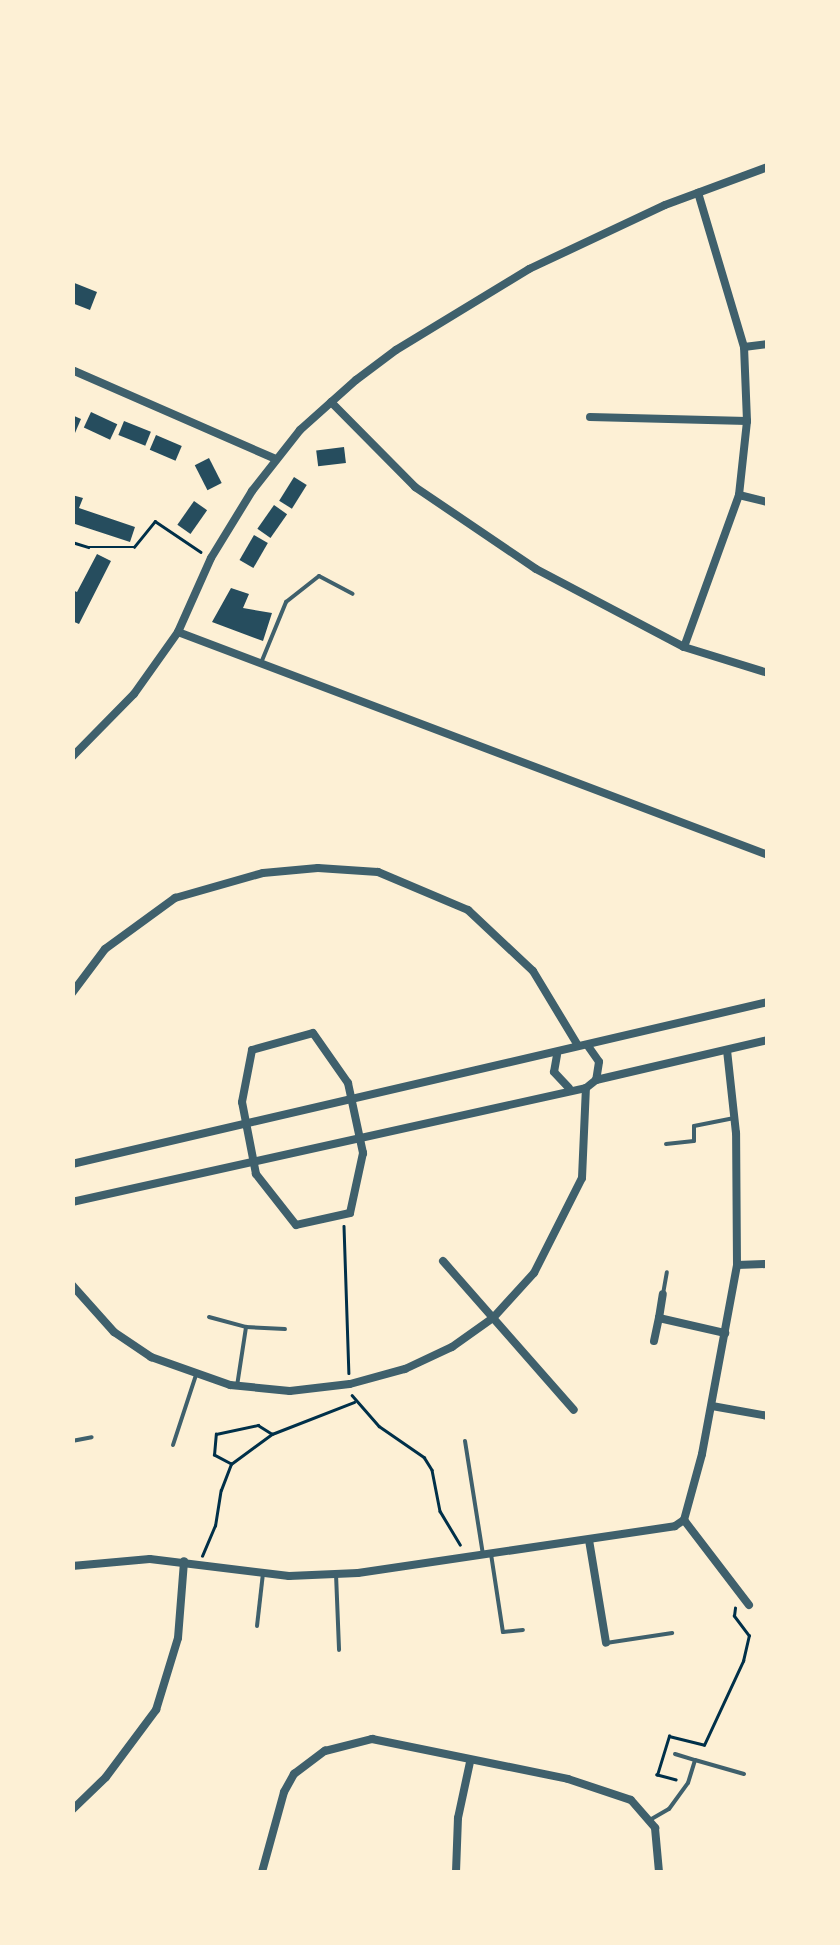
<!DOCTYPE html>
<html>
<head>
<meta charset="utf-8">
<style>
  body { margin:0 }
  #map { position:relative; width:840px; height:1945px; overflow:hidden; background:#fdf0d5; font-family:"Roboto Condensed",sans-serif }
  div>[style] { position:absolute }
  .building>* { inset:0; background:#264d5e; transform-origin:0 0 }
  .path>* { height:2.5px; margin:-1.25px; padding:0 1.25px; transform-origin:1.25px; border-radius:1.25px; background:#003049 }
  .service>* { height:4px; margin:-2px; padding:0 2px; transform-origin:2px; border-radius:2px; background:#3f606c }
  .minor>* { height:8px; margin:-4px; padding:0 4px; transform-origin:4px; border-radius:4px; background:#3f606c }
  span { translate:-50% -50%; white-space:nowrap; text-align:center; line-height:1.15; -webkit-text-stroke:8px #fdf0d5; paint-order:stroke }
  .frame { position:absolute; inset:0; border:75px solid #fdf0d5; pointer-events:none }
</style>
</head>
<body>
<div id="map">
  <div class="building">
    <i style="clip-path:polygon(72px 282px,97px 292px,90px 310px,72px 303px)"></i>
    <i style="left:91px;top:412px;width:29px;height:17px;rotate:25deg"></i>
    <i style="clip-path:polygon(72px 415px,81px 419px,72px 440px)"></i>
    <i style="left:124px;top:421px;width:29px;height:15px;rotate:22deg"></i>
    <i style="left:156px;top:435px;width:28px;height:16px;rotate:23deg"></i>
    <i style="left:344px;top:447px;width:16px;height:28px;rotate:83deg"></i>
    <i style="left:209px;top:458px;width:28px;height:16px;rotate:63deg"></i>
    <i style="left:294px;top:477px;width:15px;height:28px;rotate:32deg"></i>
    <i style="clip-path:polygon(72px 495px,83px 498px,79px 508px,135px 527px,130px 542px,72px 523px)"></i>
    <i style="left:194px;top:501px;width:16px;height:29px;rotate:35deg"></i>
    <i style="left:274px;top:505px;width:16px;height:29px;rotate:35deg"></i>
    <i style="left:254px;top:535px;width:16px;height:29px;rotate:30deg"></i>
    <i style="clip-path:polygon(97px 554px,111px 561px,79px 624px,72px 621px,72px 590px,77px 592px)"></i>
    <i style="clip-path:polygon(231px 588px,249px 594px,243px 608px,272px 613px,263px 641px,212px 622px)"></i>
  </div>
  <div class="path">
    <i style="left:72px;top:542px;width:17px;rotate:17deg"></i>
    <i style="left:88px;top:547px;width:46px"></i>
    <i style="left:134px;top:547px;width:33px;rotate:-51deg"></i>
    <i style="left:155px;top:521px;width:55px;rotate:34deg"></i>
    <i style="left:344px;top:1226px;width:147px;rotate:88.1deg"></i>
    <i style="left:352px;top:1395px;width:41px;rotate:48.9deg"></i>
    <i style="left:379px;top:1426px;width:55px;rotate:34.6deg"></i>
    <i style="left:424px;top:1457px;width:15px;rotate:58deg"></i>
    <i style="left:432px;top:1470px;width:42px;rotate:79deg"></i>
    <i style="left:440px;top:1511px;width:39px;rotate:59deg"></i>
    <i style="left:231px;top:1464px;width:19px;rotate:-152deg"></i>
    <i style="left:214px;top:1455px;width:21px;rotate:-85deg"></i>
    <i style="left:216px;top:1434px;width:43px;rotate:-12.1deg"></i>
    <i style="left:258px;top:1425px;width:15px;rotate:32deg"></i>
    <i style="left:202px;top:1556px;width:33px;rotate:-67deg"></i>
    <i style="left:215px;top:1526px;width:36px;rotate:-81deg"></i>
    <i style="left:221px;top:1490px;width:28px;rotate:-69deg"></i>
    <i style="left:231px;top:1464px;width:51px;rotate:-36.2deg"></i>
    <i style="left:272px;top:1434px;width:88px;rotate:-21.3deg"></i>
    <i style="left:676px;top:1780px;width:20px;rotate:-165deg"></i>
    <i style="left:657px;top:1775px;width:41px;rotate:-72.9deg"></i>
    <i style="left:669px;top:1736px;width:36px;rotate:14deg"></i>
    <i style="left:704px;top:1745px;width:93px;rotate:-65.1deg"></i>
    <i style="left:743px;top:1661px;width:26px;rotate:-77deg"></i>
    <i style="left:749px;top:1636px;width:25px;rotate:-127deg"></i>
    <i style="left:734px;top:1616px;width:8px;rotate:-83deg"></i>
  </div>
  <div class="service">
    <i style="left:261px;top:663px;width:66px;rotate:-67.7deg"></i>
    <i style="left:286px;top:602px;width:42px;rotate:-38.2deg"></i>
    <i style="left:319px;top:576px;width:38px;rotate:28deg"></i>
    <i style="left:666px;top:1144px;width:28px;rotate:-6deg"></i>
    <i style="left:694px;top:1141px;width:15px;rotate:-90deg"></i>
    <i style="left:694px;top:1126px;width:41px;rotate:-11.3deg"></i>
    <i style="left:663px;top:1294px;width:22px;rotate:-80deg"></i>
    <i style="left:209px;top:1317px;width:38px;rotate:15deg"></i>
    <i style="left:237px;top:1386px;width:60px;rotate:-81.3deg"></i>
    <i style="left:246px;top:1327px;width:39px;rotate:3deg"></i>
    <i style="left:72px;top:1441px;width:20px;rotate:-11deg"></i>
    <i style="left:465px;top:1441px;width:115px;rotate:81deg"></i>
    <i style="left:173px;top:1445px;width:74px;rotate:-71.8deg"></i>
    <i style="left:491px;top:1554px;width:79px;rotate:81.3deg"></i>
    <i style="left:503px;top:1632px;width:20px;rotate:-6deg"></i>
    <i style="left:336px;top:1574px;width:76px;rotate:87.7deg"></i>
    <i style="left:257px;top:1626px;width:53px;rotate:-83.5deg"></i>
    <i style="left:606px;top:1643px;width:67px;rotate:-8.6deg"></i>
    <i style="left:675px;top:1754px;width:21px;rotate:17deg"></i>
    <i style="left:648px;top:1821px;width:24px;rotate:-30deg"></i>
    <i style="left:669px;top:1809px;width:32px;rotate:-54deg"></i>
    <i style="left:688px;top:1783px;width:24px;rotate:-73deg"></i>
    <i style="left:695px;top:1760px;width:51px;rotate:15.9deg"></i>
  </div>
  <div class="minor">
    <i style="left:744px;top:347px;width:24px;rotate:-7deg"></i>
    <i style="left:72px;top:370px;width:223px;rotate:23.6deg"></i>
    <i style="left:331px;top:402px;width:120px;rotate:45.3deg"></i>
    <i style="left:415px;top:487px;width:146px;rotate:34.1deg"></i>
    <i style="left:536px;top:569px;width:167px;rotate:27.8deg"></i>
    <i style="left:684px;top:647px;width:88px;rotate:17.2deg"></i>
    <i style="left:590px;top:417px;width:157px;rotate:1.5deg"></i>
    <i style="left:739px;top:495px;width:30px;rotate:14deg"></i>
    <i style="left:178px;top:632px;width:631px;rotate:20.7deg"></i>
    <i style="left:684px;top:647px;width:162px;rotate:-70.1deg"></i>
    <i style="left:739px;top:495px;width:74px;rotate:-83.8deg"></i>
    <i style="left:747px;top:421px;width:74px;rotate:-92.3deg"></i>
    <i style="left:744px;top:347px;width:161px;rotate:-106.6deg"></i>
    <i style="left:72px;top:757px;width:88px;rotate:-45.5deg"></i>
    <i style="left:134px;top:694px;width:76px;rotate:-54.6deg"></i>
    <i style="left:178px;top:632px;width:81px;rotate:-66deg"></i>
    <i style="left:211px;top:558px;width:79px;rotate:-58.5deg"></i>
    <i style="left:252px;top:491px;width:78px;rotate:-51.8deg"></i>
    <i style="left:300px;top:430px;width:75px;rotate:-41.8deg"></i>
    <i style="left:356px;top:380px;width:50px;rotate:-36.9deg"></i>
    <i style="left:396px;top:350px;width:156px;rotate:-31.3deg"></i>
    <i style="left:529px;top:269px;width:150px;rotate:-25.2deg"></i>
    <i style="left:665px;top:205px;width:110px;rotate:-20.3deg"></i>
    <i style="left:72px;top:993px;width:55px;rotate:-53.1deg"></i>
    <i style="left:105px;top:949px;width:87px;rotate:-36.1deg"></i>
    <i style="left:175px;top:898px;width:91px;rotate:-15.9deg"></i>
    <i style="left:263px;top:873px;width:55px;rotate:-5.2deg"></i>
    <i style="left:318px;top:868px;width:60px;rotate:3.8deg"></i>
    <i style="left:378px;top:872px;width:98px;rotate:22.9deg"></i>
    <i style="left:468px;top:910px;width:89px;rotate:43.2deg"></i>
    <i style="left:533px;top:971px;width:85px;rotate:58.9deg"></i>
    <i style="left:313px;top:1033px;width:61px;rotate:55deg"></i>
    <i style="left:348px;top:1083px;width:72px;rotate:77.9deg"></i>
    <i style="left:363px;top:1153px;width:61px;rotate:102.2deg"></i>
    <i style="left:350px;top:1213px;width:55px;rotate:167.5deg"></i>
    <i style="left:296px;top:1225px;width:65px;rotate:-128.1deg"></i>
    <i style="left:256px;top:1174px;width:73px;rotate:-101deg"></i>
    <i style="left:242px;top:1102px;width:53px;rotate:-79.1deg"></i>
    <i style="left:252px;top:1050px;width:63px;rotate:-15.6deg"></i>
    <i style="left:588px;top:1046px;width:19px;rotate:55deg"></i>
    <i style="left:599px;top:1062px;width:18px;rotate:99deg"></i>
    <i style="left:557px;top:1055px;width:17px;rotate:100deg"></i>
    <i style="left:554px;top:1072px;width:22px;rotate:47deg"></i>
    <i style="left:72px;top:1164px;width:715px;rotate:-13.1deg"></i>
    <i style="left:72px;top:1202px;width:526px;rotate:-12.51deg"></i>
    <i style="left:586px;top:1088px;width:13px;rotate:-39deg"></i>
    <i style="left:596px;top:1080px;width:177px;rotate:-13.1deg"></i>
    <i style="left:443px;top:1261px;width:198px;rotate:48.7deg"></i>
    <i style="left:737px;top:1265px;width:31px;rotate:-2deg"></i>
    <i style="left:72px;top:1285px;width:63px;rotate:48.2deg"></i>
    <i style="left:114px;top:1332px;width:45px;rotate:34deg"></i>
    <i style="left:151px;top:1357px;width:84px;rotate:19.5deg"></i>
    <i style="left:230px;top:1385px;width:60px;rotate:5.7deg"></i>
    <i style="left:290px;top:1391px;width:60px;rotate:-6.7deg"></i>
    <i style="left:350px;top:1384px;width:57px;rotate:-15.3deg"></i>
    <i style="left:405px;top:1369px;width:52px;rotate:-25.1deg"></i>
    <i style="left:452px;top:1347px;width:50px;rotate:-35.3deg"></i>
    <i style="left:493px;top:1318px;width:61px;rotate:-47.7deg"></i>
    <i style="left:534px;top:1273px;width:106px;rotate:-63.2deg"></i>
    <i style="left:582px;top:1178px;width:90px;rotate:-87.5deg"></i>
    <i style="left:659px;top:1318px;width:24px;rotate:-81deg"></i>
    <i style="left:654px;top:1341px;width:24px;rotate:-78deg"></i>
    <i style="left:659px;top:1318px;width:68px;rotate:12.8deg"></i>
    <i style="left:712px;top:1406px;width:57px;rotate:10.1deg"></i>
    <i style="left:684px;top:1520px;width:68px;rotate:-74.7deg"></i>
    <i style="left:702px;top:1454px;width:192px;rotate:-79.5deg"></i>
    <i style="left:737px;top:1265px;width:132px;rotate:-90.4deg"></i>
    <i style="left:736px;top:1133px;width:83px;rotate:-96.2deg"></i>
    <i style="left:684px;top:1520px;width:107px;rotate:52.6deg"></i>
    <i style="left:589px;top:1540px;width:104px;rotate:80.6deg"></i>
    <i style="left:72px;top:1566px;width:78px;rotate:-5.1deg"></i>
    <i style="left:150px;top:1559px;width:140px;rotate:7deg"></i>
    <i style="left:289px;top:1576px;width:69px;rotate:-2.5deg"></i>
    <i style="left:358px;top:1573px;width:320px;rotate:-8.4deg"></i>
    <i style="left:675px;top:1526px;width:11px;rotate:-34deg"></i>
    <i style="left:72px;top:1810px;width:47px;rotate:-44.1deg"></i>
    <i style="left:106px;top:1777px;width:84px;rotate:-53.3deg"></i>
    <i style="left:156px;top:1710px;width:75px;rotate:-73deg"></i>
    <i style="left:178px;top:1638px;width:77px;rotate:-85.5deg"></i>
    <i style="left:262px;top:1872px;width:83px;rotate:-74.6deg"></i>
    <i style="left:284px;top:1792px;width:21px;rotate:-61deg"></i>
    <i style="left:294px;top:1774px;width:39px;rotate:-37deg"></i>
    <i style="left:325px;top:1751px;width:49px;rotate:-14.3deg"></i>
    <i style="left:372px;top:1739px;width:200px;rotate:11.5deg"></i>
    <i style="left:568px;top:1779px;width:66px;rotate:18.4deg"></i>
    <i style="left:631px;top:1800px;width:37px;rotate:49deg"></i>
    <i style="left:655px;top:1828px;width:44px;rotate:84.8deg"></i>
    <i style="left:456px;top:1872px;width:54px;rotate:-87.9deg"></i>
    <i style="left:458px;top:1818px;width:57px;rotate:-77.9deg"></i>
  </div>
  <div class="frame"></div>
</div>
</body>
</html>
